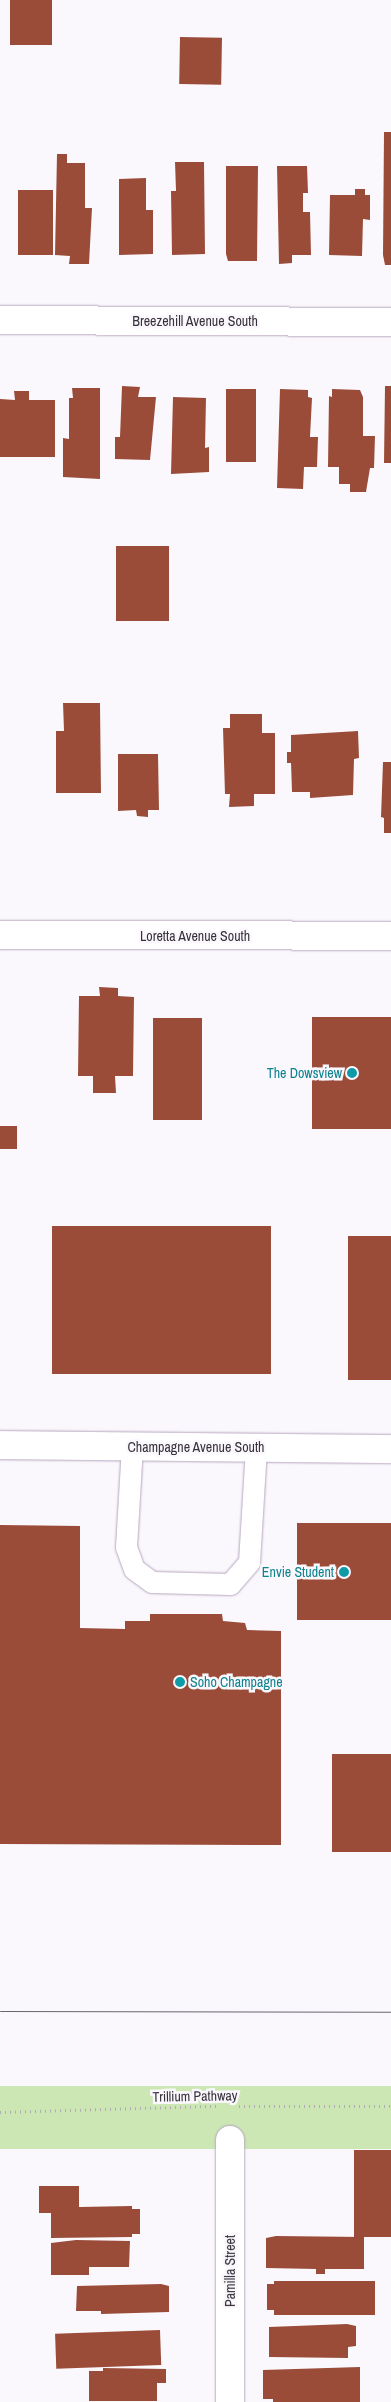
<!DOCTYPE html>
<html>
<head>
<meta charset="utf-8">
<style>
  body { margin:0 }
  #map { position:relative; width:391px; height:2402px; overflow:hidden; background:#fbf8fd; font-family:"Archivo Narrow",sans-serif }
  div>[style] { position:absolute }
  .green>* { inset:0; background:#cce7b4; transform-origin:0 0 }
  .building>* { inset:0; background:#9a4c39; transform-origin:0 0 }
  .path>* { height:3px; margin-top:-1.5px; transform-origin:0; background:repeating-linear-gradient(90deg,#b0acb3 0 1px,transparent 0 5px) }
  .roads { filter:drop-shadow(0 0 1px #b6a7bf) drop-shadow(0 0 1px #b6a7bf) }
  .lane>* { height:21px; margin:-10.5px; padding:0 10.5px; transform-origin:10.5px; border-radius:10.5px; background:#fff }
  .street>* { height:28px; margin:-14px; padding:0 14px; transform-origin:14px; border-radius:14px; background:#fff }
  .tram>* { height:1px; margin:-0.5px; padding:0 0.5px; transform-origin:0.5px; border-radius:0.5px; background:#6c666f }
  .dots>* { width:14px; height:14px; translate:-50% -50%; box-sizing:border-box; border:2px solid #fbf8fd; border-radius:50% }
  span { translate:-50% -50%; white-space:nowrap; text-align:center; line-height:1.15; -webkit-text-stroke:5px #fbf8fd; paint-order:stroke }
  .street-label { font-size:14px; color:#37313b }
  .culture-label { font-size:14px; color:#0d838f }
  .right { translate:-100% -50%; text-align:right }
  .left { translate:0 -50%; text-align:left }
</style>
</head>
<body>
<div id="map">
  <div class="green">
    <i style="left:391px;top:2086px;width:63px;height:391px;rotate:90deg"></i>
  </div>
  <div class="building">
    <i style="left:10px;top:0;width:42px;height:45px"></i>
    <i style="left:180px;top:37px;width:42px;height:47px;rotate:1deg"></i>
    <i style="clip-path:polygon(384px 132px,391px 132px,391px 265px,385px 265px,383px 255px)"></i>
    <i style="clip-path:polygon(57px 154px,67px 154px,67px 163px,85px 163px,85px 208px,92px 208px,89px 264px,69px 264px,70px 256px,55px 255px)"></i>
    <i style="clip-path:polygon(175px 162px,204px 162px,205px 254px,172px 255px,171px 191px,176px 191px)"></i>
    <i style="clip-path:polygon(226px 166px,258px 166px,257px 261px,228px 261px,226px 254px)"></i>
    <i style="clip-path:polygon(277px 166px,307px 166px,308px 193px,303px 193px,303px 212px,310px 212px,311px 255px,292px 255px,292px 263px,279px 264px)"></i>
    <i style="clip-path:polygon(146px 178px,146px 210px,153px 210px,153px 254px,119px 255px,119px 179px)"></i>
    <i style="clip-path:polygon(355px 189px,365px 189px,365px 195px,370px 195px,370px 220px,363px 219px,362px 256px,329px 255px,330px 195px,355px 195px)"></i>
    <i style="left:18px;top:190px;width:35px;height:65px"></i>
    <i style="clip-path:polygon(122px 386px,140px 387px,138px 397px,156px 397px,150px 460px,115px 459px,115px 437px,120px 437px)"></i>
    <i style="clip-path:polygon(385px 386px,391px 386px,391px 463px,384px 463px)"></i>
    <i style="clip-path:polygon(72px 388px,100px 388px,100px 479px,63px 477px,63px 438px,69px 439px,69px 398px,73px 398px)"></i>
    <i style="left:226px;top:389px;width:30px;height:73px"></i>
    <i style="clip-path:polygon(280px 389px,308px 390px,308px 397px,312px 398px,310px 437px,318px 437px,317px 467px,304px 467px,303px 489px,277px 488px)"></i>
    <i style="clip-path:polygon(332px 389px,360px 390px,363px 397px,363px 436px,375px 436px,374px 468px,370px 468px,366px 492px,350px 492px,350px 484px,339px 484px,339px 467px,328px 467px,329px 396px,332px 397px)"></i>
    <i style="clip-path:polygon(14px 391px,29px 391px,29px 400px,55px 400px,55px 457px,0 457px,0 399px,15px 400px)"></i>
    <i style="clip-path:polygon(173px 397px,206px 398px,205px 448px,209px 447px,209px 472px,171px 474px)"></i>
    <i style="left:116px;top:546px;width:53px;height:75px"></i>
    <i style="clip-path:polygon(63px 703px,100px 703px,101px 793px,56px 793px,56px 731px,64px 731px)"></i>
    <i style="clip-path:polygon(230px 714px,262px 714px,262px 733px,275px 733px,275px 794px,254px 794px,254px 806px,229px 807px,230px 794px,225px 794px,223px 728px,230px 728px)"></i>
    <i style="clip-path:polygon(358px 731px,359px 758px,354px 759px,353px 795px,310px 798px,310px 792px,292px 792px,291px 763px,287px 763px,287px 752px,291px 752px,291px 735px)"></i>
    <i style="clip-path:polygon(118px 754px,158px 754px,159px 810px,148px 810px,148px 817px,137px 816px,136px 810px,118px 811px)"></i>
    <i style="clip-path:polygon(383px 762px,391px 762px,391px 833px,384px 833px,384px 818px,381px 817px)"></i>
    <i style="clip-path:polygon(99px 987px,118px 988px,118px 996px,134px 997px,133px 1076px,115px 1076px,116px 1093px,93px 1093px,93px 1076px,78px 1076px,79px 996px,100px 996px)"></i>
    <i style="left:312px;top:1017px;width:79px;height:112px"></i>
    <i style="left:202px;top:1018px;width:102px;height:49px;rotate:90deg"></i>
    <i style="left:0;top:1126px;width:17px;height:23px"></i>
    <i style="left:271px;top:1226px;width:148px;height:219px;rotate:90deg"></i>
    <i style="left:348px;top:1236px;width:43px;height:144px"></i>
    <i style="left:297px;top:1523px;width:94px;height:97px"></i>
    <i style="clip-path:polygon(0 1525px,80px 1526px,80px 1628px,125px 1629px,125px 1621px,150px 1621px,150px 1614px,222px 1614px,223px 1621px,245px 1623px,247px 1630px,281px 1631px,281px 1845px,0 1844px)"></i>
    <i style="left:332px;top:1754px;width:59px;height:98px"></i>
    <i style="left:354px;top:2150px;width:37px;height:87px"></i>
    <i style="clip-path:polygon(39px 2186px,79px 2186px,79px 2207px,132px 2206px,132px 2209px,140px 2209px,140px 2234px,132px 2234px,132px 2237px,51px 2238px,51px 2213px,39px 2213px)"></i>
    <i style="clip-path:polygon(276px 2236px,364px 2237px,364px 2269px,325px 2269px,325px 2274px,316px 2274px,316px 2269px,266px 2268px,266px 2238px)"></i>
    <i style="clip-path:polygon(76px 2240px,130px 2241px,129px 2267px,89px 2267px,89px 2275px,51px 2275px,51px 2243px)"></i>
    <i style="clip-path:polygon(274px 2281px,375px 2281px,375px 2315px,274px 2315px,274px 2310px,267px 2310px,267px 2284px,274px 2284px)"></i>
    <i style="clip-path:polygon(161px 2284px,169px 2286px,169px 2312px,101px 2314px,101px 2311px,76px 2311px,77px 2286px)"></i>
    <i style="clip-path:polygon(347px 2324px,356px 2326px,356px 2346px,348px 2347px,348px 2358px,269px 2357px,269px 2327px)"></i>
    <i style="left:160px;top:2330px;width:35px;height:105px;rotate:88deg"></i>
    <i style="clip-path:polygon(360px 2367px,360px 2402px,273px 2402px,273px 2399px,263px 2399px,263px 2370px)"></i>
    <i style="clip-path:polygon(103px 2368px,166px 2369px,166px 2383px,157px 2383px,157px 2401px,89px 2401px,89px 2371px,103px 2371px)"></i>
  </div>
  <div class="path">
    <i style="left:239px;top:2106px;width:152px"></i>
    <i style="left:0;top:2112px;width:220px;rotate:-1.6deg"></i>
  </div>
  <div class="roads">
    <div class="lane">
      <i style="left:132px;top:1446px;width:101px;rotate:93.4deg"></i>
      <i style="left:126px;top:1547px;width:23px;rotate:70deg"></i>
      <i style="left:134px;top:1569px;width:22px;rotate:36deg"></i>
      <i style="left:152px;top:1582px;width:78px;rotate:1.5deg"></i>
      <i style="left:230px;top:1584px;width:29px;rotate:-49deg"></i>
      <i style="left:249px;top:1562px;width:114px;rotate:-86.5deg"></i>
    </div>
    <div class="street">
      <i style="left:0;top:320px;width:391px;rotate:0.3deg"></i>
      <i style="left:0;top:935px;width:391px;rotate:0.1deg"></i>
      <i style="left:0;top:1445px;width:391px;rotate:0.6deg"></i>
      <i style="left:230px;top:2402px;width:262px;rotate:-90deg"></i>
    </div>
  </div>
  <div class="tram">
    <i style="left:0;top:2011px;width:391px;rotate:0.1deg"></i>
  </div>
  <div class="dots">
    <i style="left:352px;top:1073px;background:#0f9aa8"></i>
    <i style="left:344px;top:1572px;background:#0f9aa8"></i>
    <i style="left:180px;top:1682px;background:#0f9aa8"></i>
  </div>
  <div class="street-label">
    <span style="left:195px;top:321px">Breezehill Avenue South</span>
    <span style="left:195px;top:936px">Loretta Avenue South</span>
    <span style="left:196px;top:1447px">Champagne Avenue South</span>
    <span style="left:195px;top:2096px;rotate:-1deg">Trillium Pathway</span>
    <span style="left:230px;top:2271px;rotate:-90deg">Pamilla Street</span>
  </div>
  <div class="culture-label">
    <span class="right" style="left:342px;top:1073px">The Dowsview</span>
    <span class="right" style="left:334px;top:1572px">Envie Student</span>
    <span class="left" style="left:190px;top:1682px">Soho Champagne</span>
  </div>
</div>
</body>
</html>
